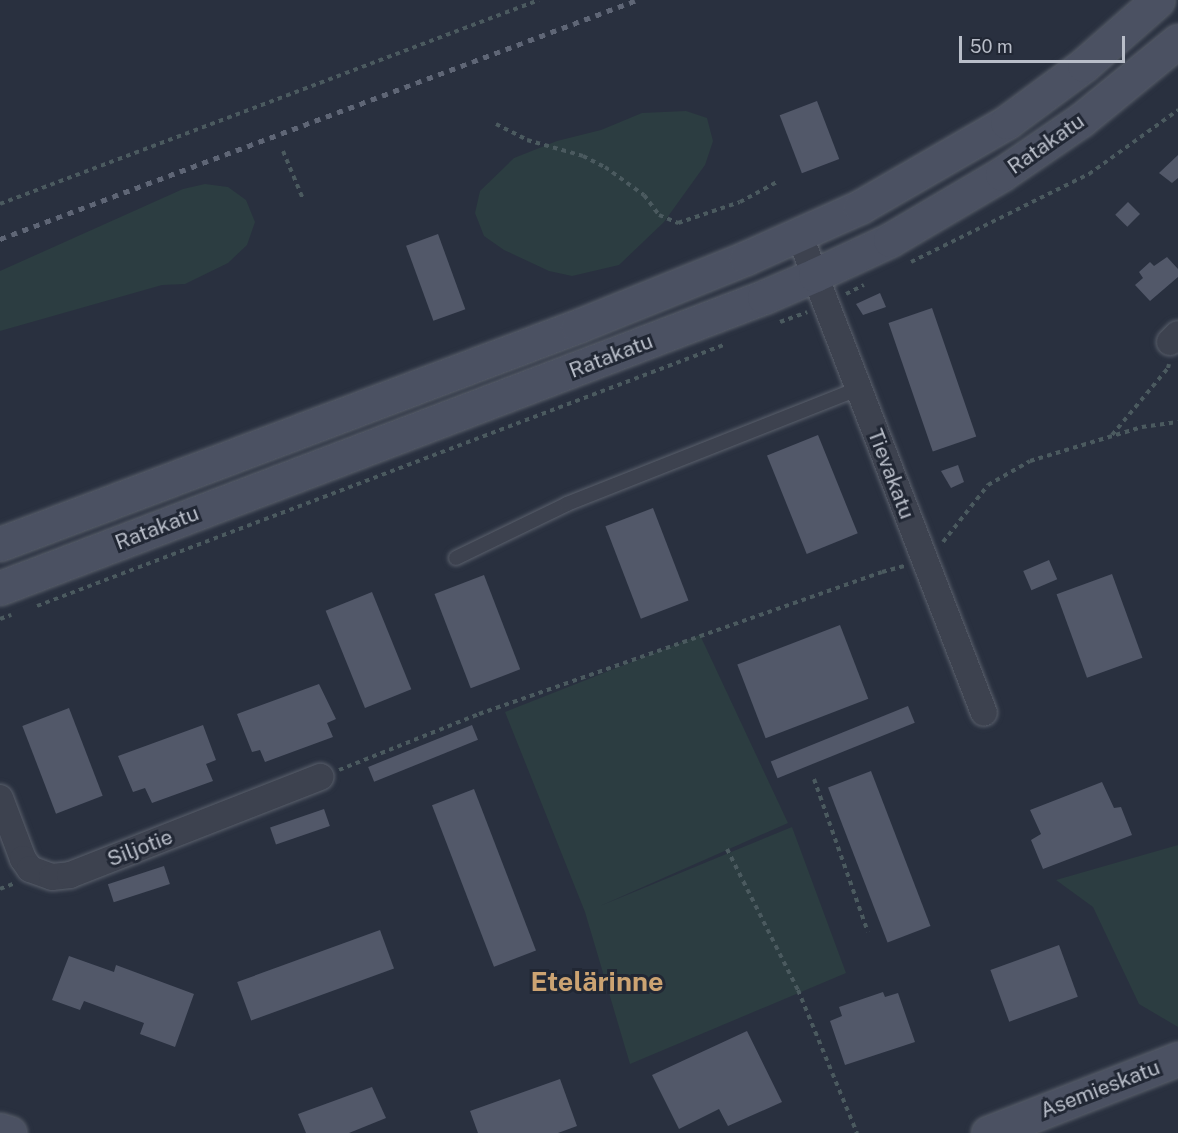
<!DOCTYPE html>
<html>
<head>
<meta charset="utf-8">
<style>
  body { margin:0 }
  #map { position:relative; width:1178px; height:1133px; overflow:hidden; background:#29303f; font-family:"Public Sans",sans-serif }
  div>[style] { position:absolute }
  .green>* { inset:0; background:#2c3d41 }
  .building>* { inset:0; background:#525869; transform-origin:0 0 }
  .path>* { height:4px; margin-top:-2px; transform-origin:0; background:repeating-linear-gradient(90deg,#4b5a5f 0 4.5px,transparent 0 9px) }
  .roads { filter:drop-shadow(0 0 2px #5a606c) drop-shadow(0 0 2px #5a606c) }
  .lane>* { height:14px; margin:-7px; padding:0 7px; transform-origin:7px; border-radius:7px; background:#3d424f }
  .street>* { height:26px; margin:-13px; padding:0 13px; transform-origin:13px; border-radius:13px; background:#3d424f }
  .secondary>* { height:33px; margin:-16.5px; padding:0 16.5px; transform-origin:16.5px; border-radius:16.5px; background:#4b5162 }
  .rail>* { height:4.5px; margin-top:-2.25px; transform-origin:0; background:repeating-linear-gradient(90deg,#5f6676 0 6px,transparent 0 12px) }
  span { translate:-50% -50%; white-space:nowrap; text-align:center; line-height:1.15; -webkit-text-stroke:6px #212734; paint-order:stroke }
  .street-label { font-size:21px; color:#b9bec9 }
  .district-label { font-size:27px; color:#cca372; font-weight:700 }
  .scale { position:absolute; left:959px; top:36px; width:166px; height:27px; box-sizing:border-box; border:3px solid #b9bec9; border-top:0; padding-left:8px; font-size:18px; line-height:21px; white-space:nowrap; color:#b9bec9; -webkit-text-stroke:4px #212734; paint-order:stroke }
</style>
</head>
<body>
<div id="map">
  <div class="green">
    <i style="clip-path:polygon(686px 111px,707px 118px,713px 141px,705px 165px,664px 222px,619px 265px,572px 276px,549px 271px,504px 250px,484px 236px,475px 213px,480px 191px,514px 158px,557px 141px,601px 130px,642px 113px)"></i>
    <i style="clip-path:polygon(205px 184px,228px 187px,246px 200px,255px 222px,247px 245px,228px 263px,185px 284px,162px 285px,0 331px,0 271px,183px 189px)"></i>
    <i style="clip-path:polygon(700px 635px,788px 823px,600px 906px,792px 827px,846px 973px,630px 1064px,585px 912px,505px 712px)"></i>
    <i style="clip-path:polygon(1178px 845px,1178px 1027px,1139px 1004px,1093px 907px,1056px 880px)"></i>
  </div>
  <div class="building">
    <i style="left:817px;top:101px;width:62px;height:40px;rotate:69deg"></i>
    <i style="clip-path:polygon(1178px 155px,1178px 178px,1172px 183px,1159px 173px)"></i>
    <i style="left:1128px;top:202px;width:17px;height:18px;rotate:45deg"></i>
    <i style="left:438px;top:234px;width:80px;height:34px;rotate:70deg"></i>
    <i style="clip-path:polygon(1167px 257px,1178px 269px,1178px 277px,1150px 301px,1135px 285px,1143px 278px,1139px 272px,1150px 262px,1154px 266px)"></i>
    <i style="clip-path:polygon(880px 293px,886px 307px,863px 315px,856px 304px)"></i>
    <i style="left:932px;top:308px;width:136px;height:46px;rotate:71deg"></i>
    <i style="left:818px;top:435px;width:106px;height:55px;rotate:68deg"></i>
    <i style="clip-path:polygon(958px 465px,964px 482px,951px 488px,941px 471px)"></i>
    <i style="left:653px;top:508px;width:99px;height:51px;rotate:69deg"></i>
    <i style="left:1049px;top:560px;width:21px;height:28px;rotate:67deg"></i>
    <i style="left:1112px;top:574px;width:89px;height:59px;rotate:70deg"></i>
    <i style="left:484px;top:575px;width:101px;height:53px;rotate:69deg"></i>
    <i style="left:372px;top:592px;width:105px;height:50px;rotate:68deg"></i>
    <i style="left:840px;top:625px;width:79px;height:110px;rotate:69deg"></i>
    <i style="clip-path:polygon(319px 684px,336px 719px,327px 723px,333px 737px,265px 762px,260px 750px,252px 752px,237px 714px)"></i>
    <i style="left:908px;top:706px;width:18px;height:148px;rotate:68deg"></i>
    <i style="left:69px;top:708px;width:94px;height:50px;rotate:69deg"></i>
    <i style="clip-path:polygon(203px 725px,216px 760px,206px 764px,213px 781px,152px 803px,145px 788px,133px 792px,118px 756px)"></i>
    <i style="left:472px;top:725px;width:16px;height:112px;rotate:68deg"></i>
    <i style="left:871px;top:771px;width:166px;height:46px;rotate:69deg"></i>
    <i style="clip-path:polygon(1102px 782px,1114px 808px,1121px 807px,1132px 835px,1043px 869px,1031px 840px,1041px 834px,1030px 810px)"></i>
    <i style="left:474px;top:789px;width:173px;height:45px;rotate:69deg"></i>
    <i style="left:324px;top:809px;width:18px;height:57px;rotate:71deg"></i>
    <i style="left:164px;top:866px;width:19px;height:59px;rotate:72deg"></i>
    <i style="left:380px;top:930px;width:41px;height:152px;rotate:70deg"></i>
    <i style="left:1059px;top:945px;width:55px;height:73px;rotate:70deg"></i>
    <i style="clip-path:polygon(69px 956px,114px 972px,116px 965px,194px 994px,175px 1047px,140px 1034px,144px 1023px,84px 1001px,80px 1010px,52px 1000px)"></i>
    <i style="clip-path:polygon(883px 992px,885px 997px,898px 993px,915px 1042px,845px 1065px,830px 1021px,842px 1016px,839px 1007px)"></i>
    <i style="clip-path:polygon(747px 1031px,782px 1102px,728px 1126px,719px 1109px,679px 1129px,652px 1075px)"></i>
    <i style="clip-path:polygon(560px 1079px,577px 1126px,558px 1133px,478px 1133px,470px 1111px)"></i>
    <i style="clip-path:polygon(372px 1087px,386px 1118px,349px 1133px,306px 1133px,298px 1114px)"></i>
  </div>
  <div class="path">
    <i style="left:496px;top:124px;width:35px;rotate:27deg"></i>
    <i style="left:527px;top:140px;width:58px;rotate:15.9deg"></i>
    <i style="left:583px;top:156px;width:25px;rotate:27deg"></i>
    <i style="left:605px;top:167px;width:48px;rotate:35.7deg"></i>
    <i style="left:644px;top:195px;width:25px;rotate:53deg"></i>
    <i style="left:659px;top:215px;width:21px;rotate:23deg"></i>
    <i style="left:678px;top:223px;width:65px;rotate:-18.7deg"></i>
    <i style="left:740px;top:202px;width:42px;rotate:-28.4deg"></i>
    <i style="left:283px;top:151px;width:52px;rotate:67.4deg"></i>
    <i style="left:0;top:204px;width:576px;rotate:-20.73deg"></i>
    <i style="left:911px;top:262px;width:199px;rotate:-26.3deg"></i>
    <i style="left:1089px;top:174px;width:110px;rotate:-35.7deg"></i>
    <i style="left:846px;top:294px;width:20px;rotate:-27deg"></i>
    <i style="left:780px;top:322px;width:29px;rotate:-20deg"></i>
    <i style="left:1112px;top:435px;width:87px;rotate:-50.1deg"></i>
    <i style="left:1168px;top:368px;width:4px;rotate:-76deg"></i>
    <i style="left:943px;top:542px;width:73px;rotate:-51.7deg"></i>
    <i style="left:988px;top:485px;width:48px;rotate:-29.7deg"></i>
    <i style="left:1030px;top:461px;width:117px;rotate:-16.9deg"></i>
    <i style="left:1142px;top:427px;width:36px;rotate:-8deg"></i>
    <i style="left:37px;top:606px;width:737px;rotate:-20.82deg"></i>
    <i style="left:0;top:619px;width:12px;rotate:-20deg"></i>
    <i style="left:339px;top:770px;width:151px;rotate:-21.8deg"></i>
    <i style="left:479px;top:714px;width:427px;rotate:-19.4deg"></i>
    <i style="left:882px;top:572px;width:24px;rotate:-15deg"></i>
    <i style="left:814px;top:779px;width:162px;rotate:70.6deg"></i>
    <i style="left:727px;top:849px;width:158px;rotate:63.3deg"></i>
    <i style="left:798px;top:990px;width:155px;rotate:67.6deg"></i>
    <i style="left:0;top:889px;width:14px;rotate:-21deg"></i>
  </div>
  <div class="roads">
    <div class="lane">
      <i style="left:456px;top:558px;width:123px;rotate:-25.9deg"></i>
      <i style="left:567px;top:504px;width:313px;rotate:-21.6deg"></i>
    </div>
    <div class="street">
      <i style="left:799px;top:234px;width:513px;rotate:68.88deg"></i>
      <i style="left:1170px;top:342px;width:11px;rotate:-45deg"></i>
      <i style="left:0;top:798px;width:65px;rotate:69.3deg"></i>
      <i style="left:23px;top:859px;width:12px;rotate:55deg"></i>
      <i style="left:30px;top:869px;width:23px;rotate:20deg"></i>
      <i style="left:52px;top:877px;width:18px;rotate:-6deg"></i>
      <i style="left:70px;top:875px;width:269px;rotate:-21.4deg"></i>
    </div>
    <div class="secondary">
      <i style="left:0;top:544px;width:618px;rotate:-20.66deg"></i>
      <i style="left:578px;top:326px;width:181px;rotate:-22deg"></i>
      <i style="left:746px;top:258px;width:125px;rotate:-24.1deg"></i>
      <i style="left:860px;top:207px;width:170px;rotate:-30deg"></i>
      <i style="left:1007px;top:122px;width:96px;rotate:-36.5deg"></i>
      <i style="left:1084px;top:65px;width:98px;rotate:-41.3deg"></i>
      <i style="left:0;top:588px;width:818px;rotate:-20.85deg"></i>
      <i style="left:764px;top:297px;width:56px;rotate:-23.3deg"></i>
      <i style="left:815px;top:275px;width:83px;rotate:-25deg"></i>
      <i style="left:890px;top:240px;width:130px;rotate:-30.5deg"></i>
      <i style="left:1002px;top:174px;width:96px;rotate:-34.4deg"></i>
      <i style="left:1081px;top:120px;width:125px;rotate:-39.2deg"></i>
      <i style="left:0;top:1130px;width:10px;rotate:17deg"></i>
      <i style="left:988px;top:1133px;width:204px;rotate:-21.3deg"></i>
    </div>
  </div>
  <div class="rail">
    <i style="left:0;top:239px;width:680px;rotate:-20.57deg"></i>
  </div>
  <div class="street-label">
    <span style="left:1046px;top:144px;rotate:-35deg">Ratakatu</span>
    <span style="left:611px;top:356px;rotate:-21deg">Ratakatu</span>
    <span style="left:891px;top:474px;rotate:69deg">Tievakatu</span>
    <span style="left:157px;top:528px;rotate:-21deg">Ratakatu</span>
    <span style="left:140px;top:848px;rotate:-21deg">Siljotie</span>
    <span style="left:1100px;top:1089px;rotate:-21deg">Asemieskatu</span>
  </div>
  <div class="district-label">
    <span style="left:597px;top:982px">Etelärinne</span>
  </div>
  <div class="scale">50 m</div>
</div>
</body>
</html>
